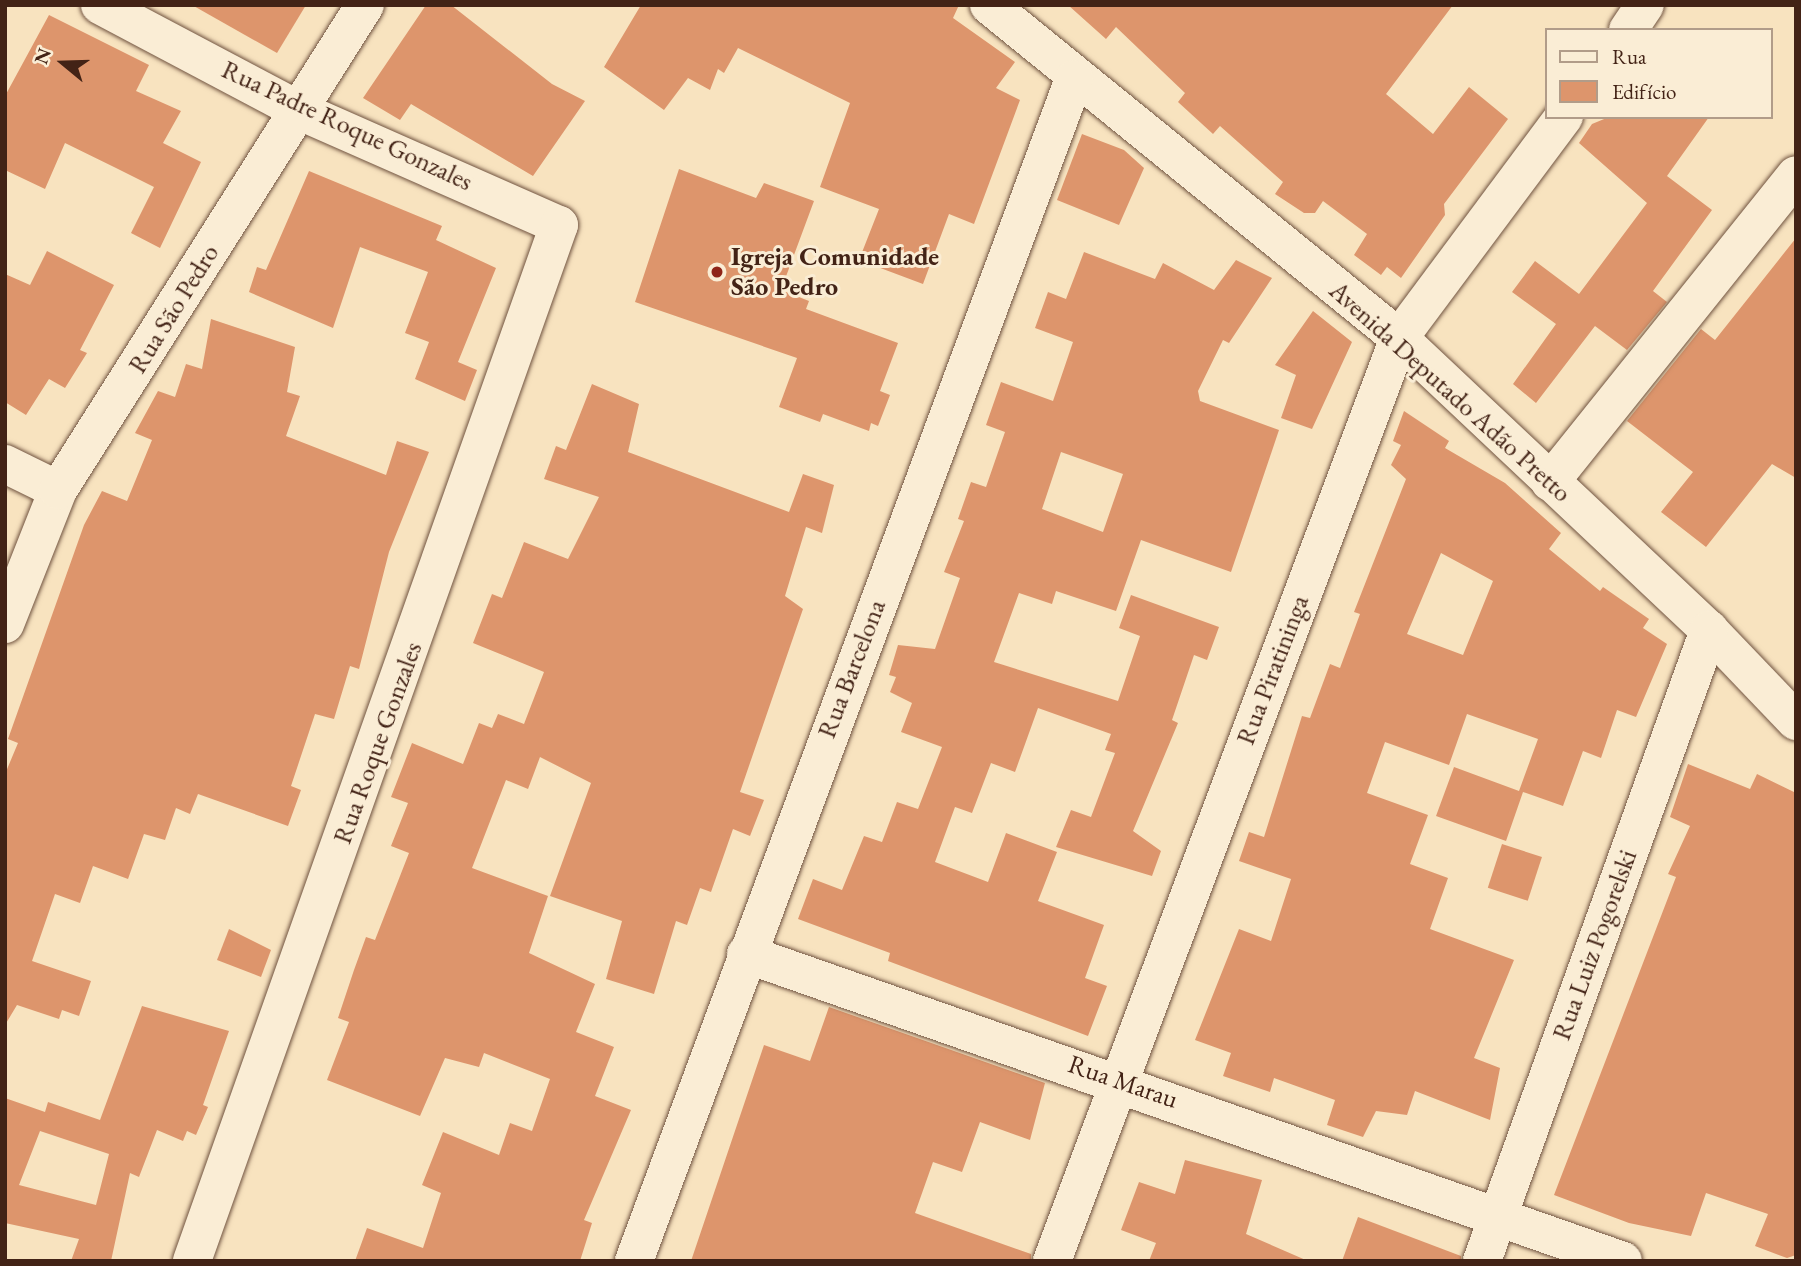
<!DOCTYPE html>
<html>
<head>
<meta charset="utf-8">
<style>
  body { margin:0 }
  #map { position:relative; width:1801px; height:1266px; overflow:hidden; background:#f8e3bf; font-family:"EB Garamond",serif }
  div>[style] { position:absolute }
  .building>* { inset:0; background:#dd956c; transform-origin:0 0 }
  .roads { filter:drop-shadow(0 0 2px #705340) drop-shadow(0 0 2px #705340) }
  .minor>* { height:38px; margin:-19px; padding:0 19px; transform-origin:19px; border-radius:19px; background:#faedd5 }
  .dots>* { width:19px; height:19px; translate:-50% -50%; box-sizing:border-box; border:4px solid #faedd5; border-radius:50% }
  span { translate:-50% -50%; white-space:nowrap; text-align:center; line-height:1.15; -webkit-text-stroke:6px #faedd5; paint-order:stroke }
  .street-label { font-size:26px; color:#432316 }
  .poi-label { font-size:26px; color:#432316; font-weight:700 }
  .left { translate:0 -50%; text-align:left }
  .frame { position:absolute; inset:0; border:7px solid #432316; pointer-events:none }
  .legend { position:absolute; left:1545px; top:28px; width:228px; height:91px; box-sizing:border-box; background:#faedd5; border:2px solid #b19c89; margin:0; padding:9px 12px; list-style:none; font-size:21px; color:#432316 }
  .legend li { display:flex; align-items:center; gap:14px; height:35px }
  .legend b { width:35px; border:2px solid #b19c89 }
  .north { position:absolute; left:28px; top:28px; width:70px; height:70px; -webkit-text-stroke:5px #faedd5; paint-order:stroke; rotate:289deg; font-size:19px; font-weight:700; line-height:28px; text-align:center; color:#432316 }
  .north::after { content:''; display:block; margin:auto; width:24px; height:32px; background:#432316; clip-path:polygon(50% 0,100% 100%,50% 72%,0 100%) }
</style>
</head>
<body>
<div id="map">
  <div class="building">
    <i style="clip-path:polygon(192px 5px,306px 5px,277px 53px)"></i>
    <i style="clip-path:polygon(426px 5px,451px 5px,552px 84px,585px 101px,533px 176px,411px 104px,400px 120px,363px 98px)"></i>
    <i style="clip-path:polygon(641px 5px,959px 5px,953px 18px,1015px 62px,996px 88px,1020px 100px,974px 224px,949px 214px,923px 284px,859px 260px,879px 209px,820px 187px,850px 103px,738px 48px,724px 73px,718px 69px,710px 90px,688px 78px,664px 110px,604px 67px)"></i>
    <i style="clip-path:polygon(1068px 5px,1453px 5px,1386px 94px,1433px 134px,1469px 87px,1508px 119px,1444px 204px,1445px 215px,1401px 278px,1387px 267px,1381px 275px,1354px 255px,1367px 234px,1323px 201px,1315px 213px,1304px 213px,1275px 194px,1283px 182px,1220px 126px,1213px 134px,1178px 102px,1185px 93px,1116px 27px,1106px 39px)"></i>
    <i style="clip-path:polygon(49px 15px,149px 65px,136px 91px,181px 111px,163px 143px,201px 162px,160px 248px,131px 233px,154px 187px,116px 168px,65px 143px,45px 189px,5px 170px,5px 96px)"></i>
    <i style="clip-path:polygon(1609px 117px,1709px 117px,1667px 176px,1712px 210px,1653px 291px,1667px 302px,1627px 350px,1595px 326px,1536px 403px,1513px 384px,1556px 324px,1512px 292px,1535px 261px,1579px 294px,1647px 203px,1579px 143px,1592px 124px)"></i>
    <i style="clip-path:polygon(1082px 134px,1124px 150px,1144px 168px,1119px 225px,1057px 200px)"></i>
    <i style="clip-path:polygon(679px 169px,756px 198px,764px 183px,814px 201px,781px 290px,809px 301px,806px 309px,898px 343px,880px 391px,890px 395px,878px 426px,871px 423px,869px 431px,823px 414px,820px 422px,779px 407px,797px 358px,635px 302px)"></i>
    <i style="clip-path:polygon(309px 171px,442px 226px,436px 240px,496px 268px,458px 362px,477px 370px,465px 401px,415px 379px,429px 342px,405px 333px,428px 272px,360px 247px,333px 328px,249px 292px,257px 267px,266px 270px)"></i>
    <i style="clip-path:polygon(1796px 238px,1796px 478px,1772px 464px,1706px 547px,1661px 512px,1693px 472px,1627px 421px,1701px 329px,1715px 340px)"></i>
    <i style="clip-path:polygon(47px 251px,114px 285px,80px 350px,87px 353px,65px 388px,49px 379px,26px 415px,5px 402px,5px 274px,30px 285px)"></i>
    <i style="clip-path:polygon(evenodd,1084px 252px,1155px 279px,1163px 263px,1214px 290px,1236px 260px,1272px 278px,1229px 343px,1223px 340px,1198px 391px,1200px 401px,1279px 430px,1231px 572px,1141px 540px,1116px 611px,1056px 591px,1052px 604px,1019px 593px,994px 662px,1118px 701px,1140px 636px,1119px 628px,1131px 595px,1219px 627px,1207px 660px,1194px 655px,1172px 720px,1178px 723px,1133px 831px,1161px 851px,1152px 876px,1056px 847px,1071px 810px,1091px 817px,1115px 753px,1105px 750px,1111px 734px,1038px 708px,1015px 772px,991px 763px,972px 813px,955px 807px,935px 862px,988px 882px,1006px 833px,1057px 852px,1038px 901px,1104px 925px,1085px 978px,1107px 986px,1088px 1036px,888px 961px,890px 953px,798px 919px,813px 879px,842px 890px,864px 836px,882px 842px,897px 802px,918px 809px,942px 747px,901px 732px,912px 703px,890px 692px,896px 677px,889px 675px,898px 645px,935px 649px,960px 578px,944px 572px,964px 521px,958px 519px,971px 482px,986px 487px,1005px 432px,986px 425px,1001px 382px,1053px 401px,1073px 342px,1035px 328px,1048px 292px,1066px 299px,1084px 252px,1061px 452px,1123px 474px,1103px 532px,1042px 509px,1061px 452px)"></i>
    <i style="clip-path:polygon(1313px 311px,1352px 342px,1312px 429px,1281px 418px,1296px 375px,1275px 365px)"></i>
    <i style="clip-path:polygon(211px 319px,295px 347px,287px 392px,300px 396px,286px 436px,386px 475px,397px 441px,429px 452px,389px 552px,359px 669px,350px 666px,334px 719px,315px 714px,291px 786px,301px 790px,288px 826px,198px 794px,190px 814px,176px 808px,165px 840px,144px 834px,128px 879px,93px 866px,80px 903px,55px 894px,32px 961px,91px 981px,79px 1016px,62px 1010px,59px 1019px,17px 1005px,5px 1025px,5px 774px,18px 743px,8px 739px,84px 525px,102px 491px,127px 501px,152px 440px,135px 433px,158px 391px,175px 397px,186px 364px,202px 369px)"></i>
    <i style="clip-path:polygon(592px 384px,639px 404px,628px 452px,789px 512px,803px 474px,834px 485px,822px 533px,806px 527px,785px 596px,803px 609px,740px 792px,764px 800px,750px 836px,733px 829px,711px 892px,700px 888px,687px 925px,676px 921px,654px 994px,606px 979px,622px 921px,550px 896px,591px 783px,540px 757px,528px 789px,506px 780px,472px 868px,548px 896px,529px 953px,595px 984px,576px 1032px,614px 1047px,595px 1096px,631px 1110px,584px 1220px,592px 1223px,580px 1261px,355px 1261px,367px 1228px,423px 1248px,441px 1193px,422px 1185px,443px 1132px,499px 1155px,510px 1123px,532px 1131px,550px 1079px,484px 1053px,479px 1067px,445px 1058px,420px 1116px,327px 1080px,349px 1022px,338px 1018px,354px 970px,366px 937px,375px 940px,409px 853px,391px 846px,408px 803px,391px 797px,412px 743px,463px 764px,479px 723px,492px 728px,498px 714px,524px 724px,544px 672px,473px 643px,492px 594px,502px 598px,524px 542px,568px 559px,599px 497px,544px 479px,556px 446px,566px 450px)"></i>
    <i style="clip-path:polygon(evenodd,1404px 411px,1449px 441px,1445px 448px,1505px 483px,1561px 533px,1549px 549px,1600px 591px,1603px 587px,1649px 619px,1643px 628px,1667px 644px,1636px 717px,1617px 710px,1601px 758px,1583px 751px,1563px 806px,1523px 792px,1506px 841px,1436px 816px,1454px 767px,1519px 791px,1538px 739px,1467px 714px,1449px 765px,1385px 742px,1367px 793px,1428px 815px,1410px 864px,1448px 878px,1430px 929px,1514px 960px,1474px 1058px,1500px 1068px,1490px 1120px,1415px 1091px,1407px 1115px,1376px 1111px,1363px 1137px,1327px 1125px,1335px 1100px,1274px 1078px,1270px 1092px,1223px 1076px,1231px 1053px,1195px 1040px,1239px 929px,1271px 941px,1291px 879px,1239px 861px,1249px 832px,1264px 837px,1302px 716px,1310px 718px,1330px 664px,1340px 668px,1360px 614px,1354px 612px,1406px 479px,1391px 465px,1401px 445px,1393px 441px,1404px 411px,1441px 553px,1493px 581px,1463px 655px,1407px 634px,1441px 553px)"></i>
    <i style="clip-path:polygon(1688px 764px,1750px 789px,1757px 774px,1796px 793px,1796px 1255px,1787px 1258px,1755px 1246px,1768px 1214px,1706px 1193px,1691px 1236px,1629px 1223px,1554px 1195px,1676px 877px,1668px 874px,1690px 826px,1670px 817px)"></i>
    <i style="left:1502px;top:844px;width:42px;height:46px;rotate:18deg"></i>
    <i style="clip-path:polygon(229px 929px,271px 950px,261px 977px,217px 960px)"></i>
    <i style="clip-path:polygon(evenodd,142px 1006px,229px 1031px,203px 1105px,208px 1107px,196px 1135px,187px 1131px,183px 1141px,157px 1130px,139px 1177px,130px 1173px,111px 1261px,71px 1261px,79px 1239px,5px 1223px,5px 1098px,45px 1112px,48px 1102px,100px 1120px,142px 1006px,40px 1131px,109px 1154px,96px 1205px,19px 1185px,40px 1131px)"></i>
    <i style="clip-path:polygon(829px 1007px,1045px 1083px,1030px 1140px,980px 1122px,962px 1172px,933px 1162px,915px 1213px,1031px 1254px,1031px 1261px,691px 1261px,764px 1045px,810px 1061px)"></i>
    <i style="clip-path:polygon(1185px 1160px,1262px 1180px,1246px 1234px,1308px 1261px,1149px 1261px,1156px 1243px,1121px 1230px,1139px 1182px,1175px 1194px)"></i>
    <i style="clip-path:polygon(1358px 1217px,1461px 1256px,1461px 1261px,1342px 1261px)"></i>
  </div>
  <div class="roads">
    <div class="minor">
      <i style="left:100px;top:5px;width:226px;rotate:27.9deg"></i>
      <i style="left:300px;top:111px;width:283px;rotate:23.8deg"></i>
      <i style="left:559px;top:225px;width:1099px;rotate:109.51deg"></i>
      <i style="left:989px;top:5px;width:528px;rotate:39.08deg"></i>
      <i style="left:1399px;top:338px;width:426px;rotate:43.3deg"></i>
      <i style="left:1709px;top:630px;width:126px;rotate:46.3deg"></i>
      <i style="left:1628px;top:30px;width:30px;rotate:-56deg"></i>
      <i style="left:5px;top:464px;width:59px;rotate:26.1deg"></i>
      <i style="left:1550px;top:482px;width:393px;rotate:-51.3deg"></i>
      <i style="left:5px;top:624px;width:144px;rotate:-68.4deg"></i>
      <i style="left:58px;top:490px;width:574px;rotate:-57.67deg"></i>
      <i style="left:746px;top:954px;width:929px;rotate:19.29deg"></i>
      <i style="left:634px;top:1261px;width:1261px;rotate:-69.58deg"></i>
      <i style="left:1052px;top:1261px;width:986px;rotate:-69.4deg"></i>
      <i style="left:1399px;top:338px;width:276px;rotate:-53.3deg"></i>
      <i style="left:1482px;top:1261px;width:671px;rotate:-70.21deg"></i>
    </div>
  </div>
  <div class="dots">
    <i style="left:717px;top:272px;background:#8f2418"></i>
  </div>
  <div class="street-label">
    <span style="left:347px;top:126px;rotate:25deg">Rua Padre Roque Gonzales</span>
    <span style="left:174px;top:309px;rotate:-58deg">Rua São Pedro</span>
    <span style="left:1450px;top:392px;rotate:42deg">Avenida Deputado Adão Pretto</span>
    <span style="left:852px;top:669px;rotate:-69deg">Rua Barcelona</span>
    <span style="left:1273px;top:670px;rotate:-69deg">Rua Piratininga</span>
    <span style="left:378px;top:743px;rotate:-70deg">Rua Roque Gonzales</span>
    <span style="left:1595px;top:945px;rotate:-70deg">Rua Luiz Pogorelski</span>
    <span style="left:1123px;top:1082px;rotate:19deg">Rua Marau</span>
  </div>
  <div class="poi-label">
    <span class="left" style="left:731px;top:272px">Igreja Comunidade<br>São Pedro</span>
  </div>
  <div class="frame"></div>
  <ul class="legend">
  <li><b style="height:9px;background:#faedd5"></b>Rua</li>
  <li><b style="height:19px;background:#dd956c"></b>Edifício</li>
  </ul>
  <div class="north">N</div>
</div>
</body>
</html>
